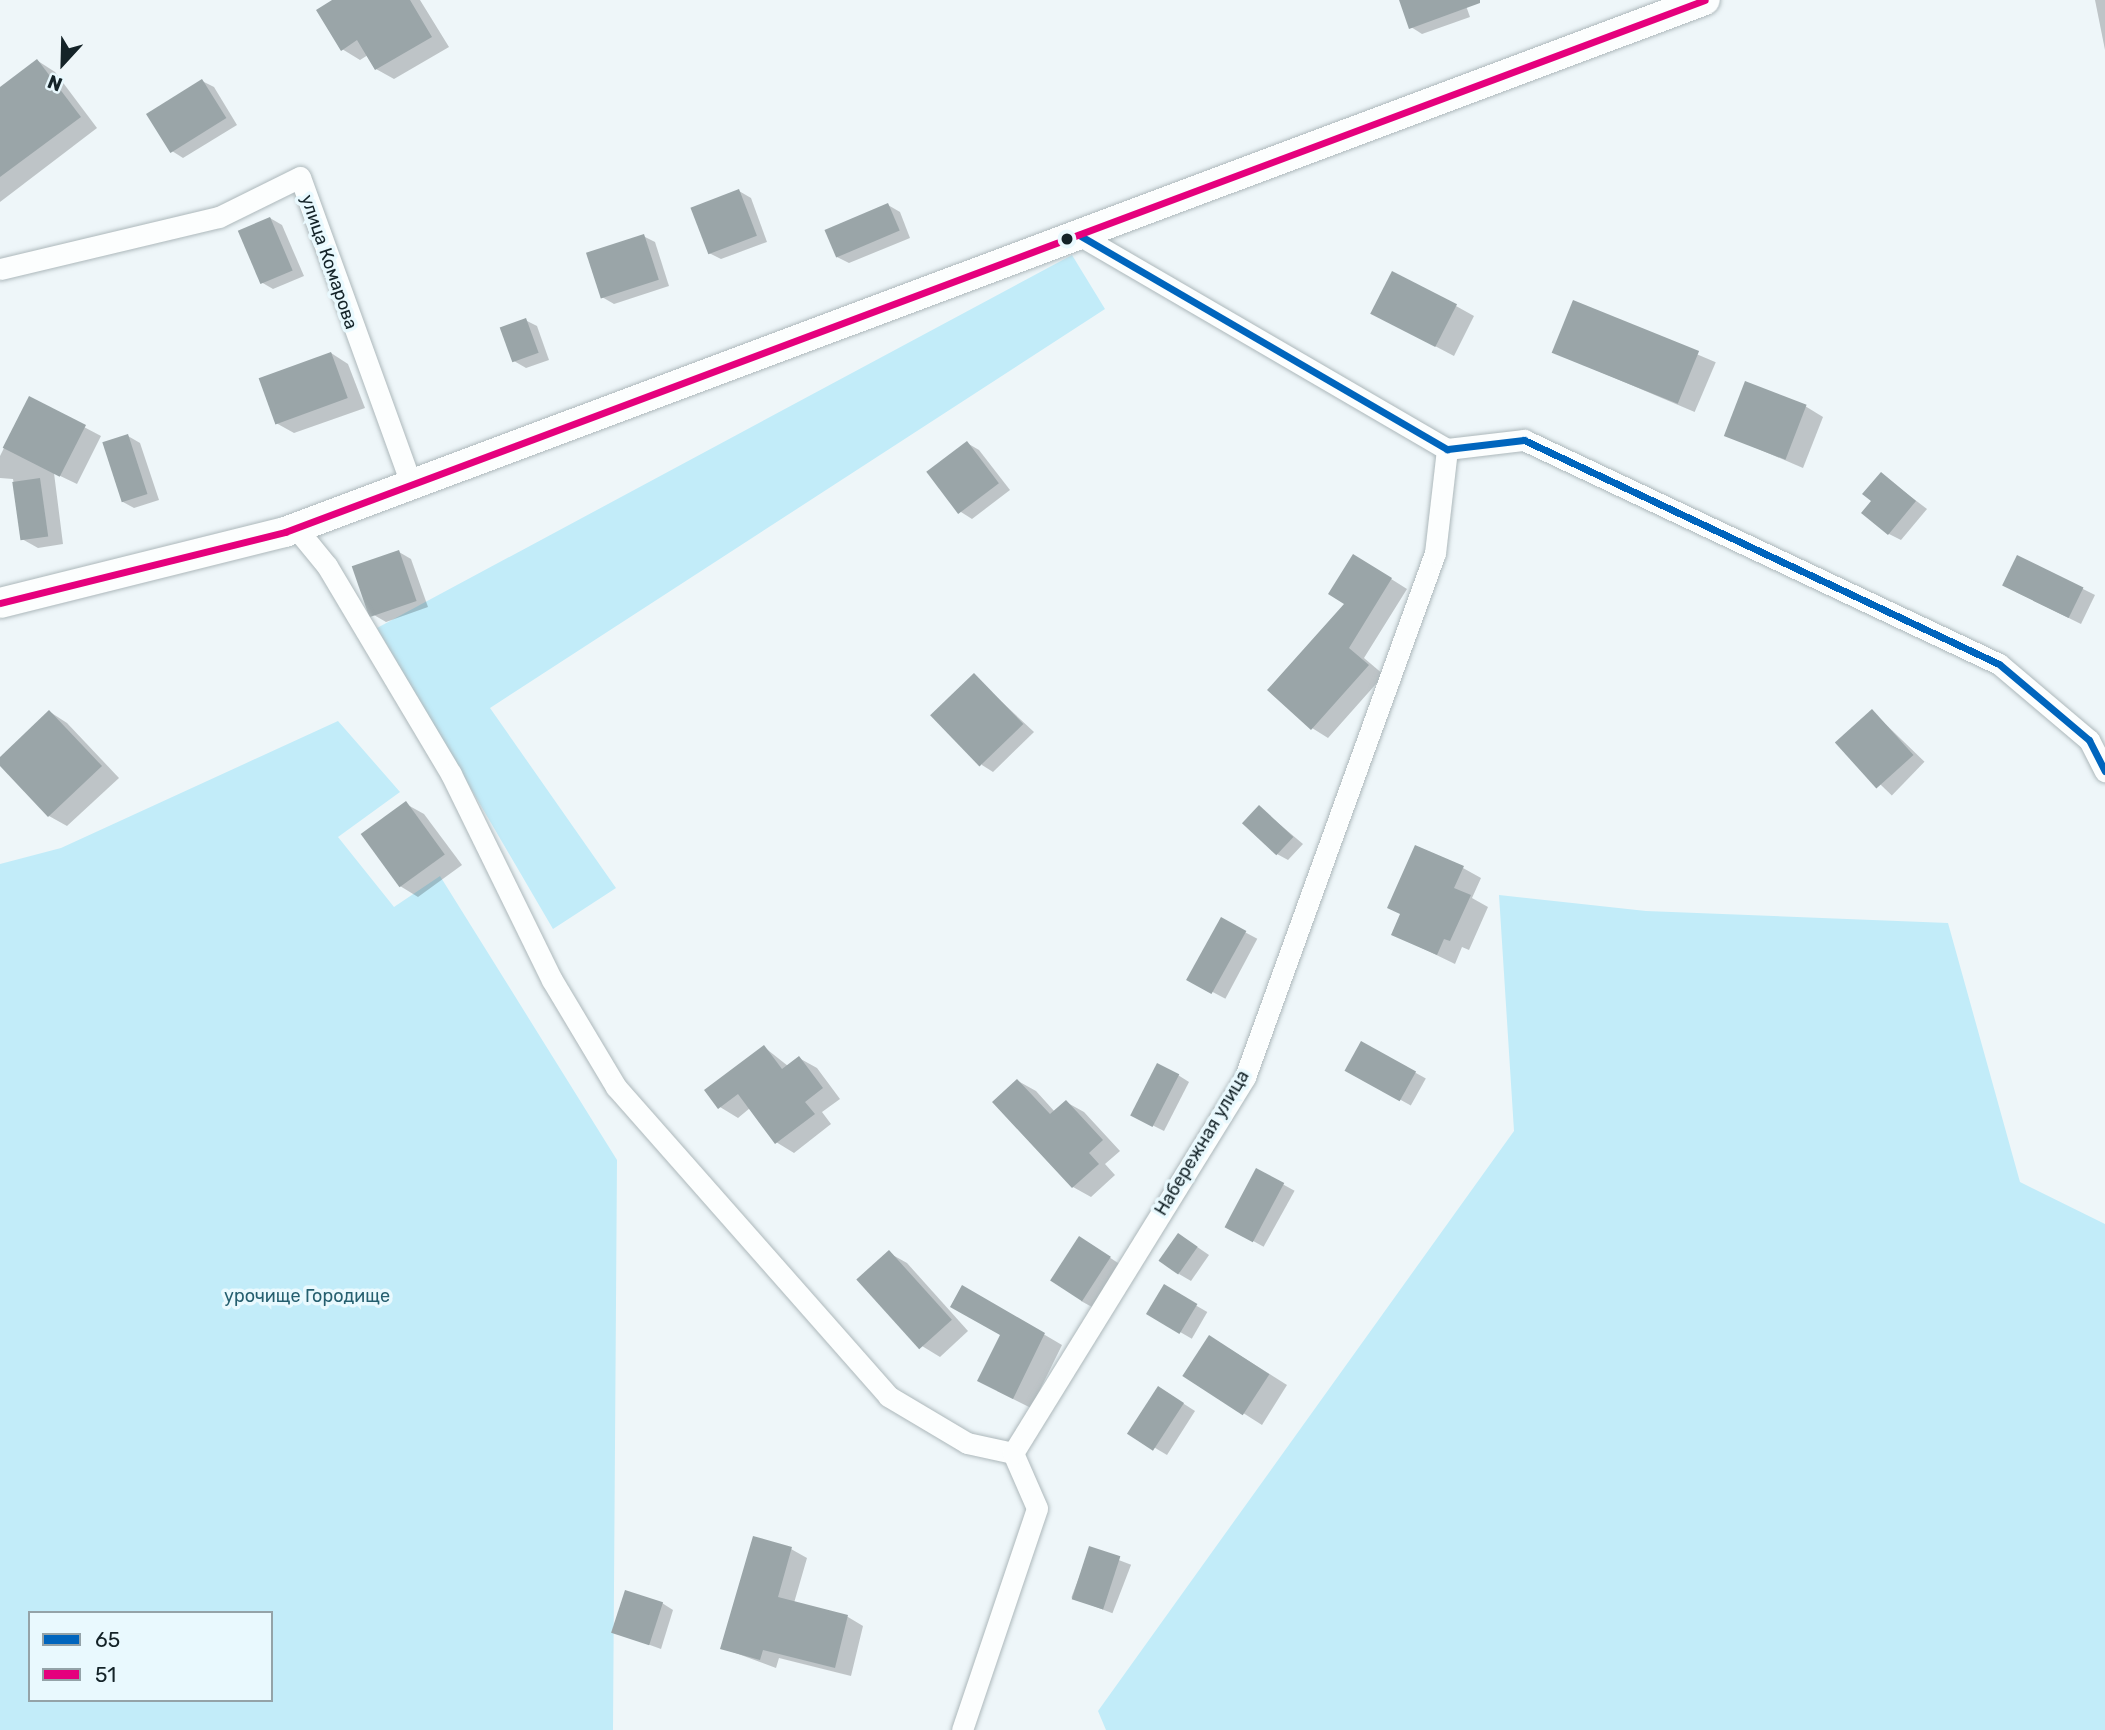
<!DOCTYPE html>
<html>
<head>
<meta charset="utf-8">
<style>
  body { margin:0 }
  #map { position:relative; width:2105px; height:1730px; overflow:hidden; background:#eef6f9; font-family:Rubik,sans-serif }
  div>[style] { position:absolute }
  .green>* { inset:0; background:#c2ecf9 }
  .shadow>* { inset:0; background:#0003; transform-origin:0 0 }
  .building>* { inset:0; background:#9aa5a8; transform-origin:0 0 }
  .roads { filter:drop-shadow(0 0 2px #adb8bb) drop-shadow(0 0 2px #adb8bb) }
  .street>* { height:21px; margin:-10.5px; padding:0 10.5px; transform-origin:10.5px; border-radius:10.5px; background:#fcfefe }
  .secondary>* { height:30px; margin:-15px; padding:0 15px; transform-origin:15px; border-radius:15px; background:#fcfefe }
  .bus-1>* { height:7px; margin:-3.5px; padding:0 3.5px; transform-origin:3.5px; border-radius:3.5px; background:#0065bd }
  .bus-2>* { height:7px; margin:-3.5px; padding:0 3.5px; transform-origin:3.5px; border-radius:3.5px; background:#e5007d }
  .dots>* { width:19px; height:19px; translate:-50% -50%; box-sizing:border-box; border:4px solid #e9f9fe; border-radius:50% }
  span { translate:-50% -50%; white-space:nowrap; text-align:center; line-height:1.15; -webkit-text-stroke:7px #e9f9fe; paint-order:stroke }
  .street-label { font-size:18px; color:#142328 }
  .park-label { font-size:18px; color:#265f6f }
  .legend { position:absolute; left:28px; top:1611px; width:245px; height:91px; box-sizing:border-box; background:#e9f9fe; border:2px solid #94a3a8; margin:0; padding:9px 12px; list-style:none; font-size:21px; color:#142328 }
  .legend li { display:flex; align-items:center; gap:14px; height:35px }
  .legend b { width:35px; border:2px solid #94a3a8 }
  .north { position:absolute; left:28px; top:28px; width:70px; height:70px; -webkit-text-stroke:5px #e9f9fe; paint-order:stroke; rotate:202deg; font-size:19px; font-weight:700; line-height:28px; text-align:center; color:#142328 }
  .north::after { content:''; display:block; margin:auto; width:24px; height:32px; background:#142328; clip-path:polygon(50% 0,100% 100%,50% 72%,0 100%) }
</style>
</head>
<body>
<div id="map">
  <div class="green">
    <i style="clip-path:polygon(1072px 255px,1105px 309px,490px 708px,616px 888px,553px 929px,377px 628px)"></i>
    <i style="clip-path:polygon(evenodd,338px 721px,400px 792px,338px 837px,394px 907px,440px 876px,617px 1160px,613px 1730px,0 1730px,0 864px,61px 848px,338px 721px,30px 1613px,271px 1613px,271px 1700px,30px 1700px,30px 1613px)"></i>
    <i style="clip-path:polygon(1499px 895px,1646px 911px,1948px 923px,2020px 1182px,2105px 1224px,2105px 1730px,1106px 1730px,1098px 1711px,1514px 1131px)"></i>
  </div>
  <div class="shadow">
    <i style="clip-path:polygon(335px 0,420px 0,449px 47px,394px 79px,376px 69px,368px 55px,360px 60px,342px 49px)"></i>
    <i style="clip-path:polygon(1401px 0,1464px 0,1470px 17px,1422px 34px,1411px 27px)"></i>
    <i style="clip-path:polygon(2095px 0,2105px 0,2105px 50px)"></i>
    <i style="clip-path:polygon(38px 61px,55px 72px,97px 128px,0 202px,0 90px)"></i>
    <i style="clip-path:polygon(202px 81px,214px 87px,237px 125px,183px 158px,172px 151px)"></i>
    <i style="clip-path:polygon(739px 191px,751px 198px,767px 242px,721px 259px,709px 253px)"></i>
    <i style="clip-path:polygon(888px 205px,900px 212px,910px 238px,849px 263px,837px 257px)"></i>
    <i style="clip-path:polygon(270px 218px,282px 225px,304px 276px,273px 289px,261px 282px)"></i>
    <i style="clip-path:polygon(643px 236px,655px 242px,669px 286px,614px 304px,602px 297px)"></i>
    <i style="left:1574px;top:302px;width:154px;height:54px;rotate:23deg"></i>
    <i style="clip-path:polygon(1456px 306px,1474px 316px,1454px 356px,1391px 323px)"></i>
    <i style="clip-path:polygon(525px 320px,537px 326px,549px 360px,526px 368px,514px 361px)"></i>
    <i style="clip-path:polygon(331px 353px,348px 364px,365px 408px,294px 433px,276px 423px)"></i>
    <i style="clip-path:polygon(29px 398px,101px 436px,77px 484px,54px 473px,63px 544px,38px 548px,22px 539px,13px 479px,0 478px,0 456px)"></i>
    <i style="clip-path:polygon(1805px 406px,1823px 417px,1803px 468px,1726px 435px)"></i>
    <i style="clip-path:polygon(128px 436px,140px 443px,159px 500px,134px 508px,123px 502px)"></i>
    <i style="clip-path:polygon(967px 443px,979px 450px,1010px 490px,972px 519px,961px 512px)"></i>
    <i style="clip-path:polygon(1881px 474px,1927px 509px,1901px 540px,1889px 534px,1874px 501px)"></i>
    <i style="clip-path:polygon(399px 552px,411px 559px,428px 607px,386px 622px,374px 615px)"></i>
    <i style="clip-path:polygon(1369px 565px,1407px 589px,1364px 658px,1384px 675px,1328px 738px,1312px 728px,1346px 603px)"></i>
    <i style="clip-path:polygon(2083px 589px,2095px 595px,2081px 624px,2016px 592px)"></i>
    <i style="clip-path:polygon(974px 676px,1034px 732px,993px 772px,982px 765px)"></i>
    <i style="left:1872px;top:711px;width:73px;height:47px;rotate:44deg"></i>
    <i style="clip-path:polygon(50px 712px,67px 723px,119px 778px,67px 826px,49px 816px,0 763px)"></i>
    <i style="clip-path:polygon(406px 804px,424px 814px,462px 865px,418px 897px,400px 886px)"></i>
    <i style="clip-path:polygon(1260px 808px,1303px 844px,1288px 860px,1277px 854px)"></i>
    <i style="clip-path:polygon(1463px 868px,1481px 878px,1472px 898px,1488px 907px,1469px 950px,1462px 947px,1455px 964px,1393px 934px)"></i>
    <i style="left:1222px;top:920px;width:40px;height:68px;rotate:28deg"></i>
    <i style="left:1362px;top:1043px;width:73px;height:31px;rotate:29deg"></i>
    <i style="clip-path:polygon(764px 1047px,788px 1066px,799px 1058px,817px 1068px,840px 1099px,822px 1112px,831px 1124px,794px 1153px,776px 1142px,750px 1108px,738px 1118px,720px 1107px)"></i>
    <i style="clip-path:polygon(1178px 1075px,1189px 1082px,1164px 1131px,1144px 1121px)"></i>
    <i style="clip-path:polygon(1018px 1081px,1036px 1091px,1055px 1112px,1066px 1102px,1084px 1112px,1120px 1151px,1105px 1164px,1115px 1175px,1091px 1197px,1073px 1187px,995px 1102px)"></i>
    <i style="left:1257px;top:1170px;width:43px;height:64px;rotate:29deg"></i>
    <i style="clip-path:polygon(1190px 1242px,1209px 1255px,1191px 1281px,1179px 1274px)"></i>
    <i style="clip-path:polygon(1091px 1245px,1121px 1265px,1092px 1307px,1081px 1301px)"></i>
    <i style="clip-path:polygon(889px 1253px,907px 1263px,968px 1331px,940px 1357px,922px 1346px)"></i>
    <i style="clip-path:polygon(963px 1287px,1062px 1345px,1031px 1408px,997px 1391px,1002px 1335px)"></i>
    <i style="left:1164px;top:1287px;width:50px;height:31px;rotate:30deg"></i>
    <i style="clip-path:polygon(1228px 1348px,1287px 1385px,1262px 1425px,1185px 1376px)"></i>
    <i style="clip-path:polygon(1170px 1395px,1195px 1411px,1167px 1455px,1130px 1433px)"></i>
    <i style="clip-path:polygon(791px 1549px,807px 1558px,794px 1603px,848px 1617px,863px 1626px,851px 1676px,779px 1658px,776px 1668px,722px 1648px)"></i>
    <i style="left:1090px;top:1549px;width:44px;height:52px;rotate:21deg"></i>
    <i style="clip-path:polygon(662px 1603px,673px 1610px,661px 1649px,614px 1632px)"></i>
  </div>
  <div class="building">
    <i style="clip-path:polygon(332px 0,410px 0,432px 37px,375px 70px,357px 40px,341px 51px,316px 10px)"></i>
    <i style="clip-path:polygon(1399px 0,1480px 0,1480px 3px,1409px 29px)"></i>
    <i style="clip-path:polygon(37px 59px,81px 117px,0 177px,0 87px)"></i>
    <i style="left:202px;top:79px;width:46px;height:66px;rotate:58deg"></i>
    <i style="left:739px;top:189px;width:50px;height:52px;rotate:69deg"></i>
    <i style="left:888px;top:203px;width:30px;height:69px;rotate:67deg"></i>
    <i style="left:270px;top:217px;width:58px;height:35px;rotate:67deg"></i>
    <i style="left:644px;top:234px;width:48px;height:61px;rotate:72deg"></i>
    <i style="left:1392px;top:271px;width:73px;height:48px;rotate:27deg"></i>
    <i style="left:1573px;top:300px;width:136px;height:57px;rotate:22deg"></i>
    <i style="left:526px;top:318px;width:37px;height:28px;rotate:70deg"></i>
    <i style="left:331px;top:352px;width:49px;height:77px;rotate:70deg"></i>
    <i style="left:1745px;top:381px;width:66px;height:59px;rotate:21deg"></i>
    <i style="left:29px;top:396px;width:64px;height:58px;rotate:27deg"></i>
    <i style="left:128px;top:434px;width:63px;height:27px;rotate:72deg"></i>
    <i style="left:967px;top:441px;width:53px;height:51px;rotate:53deg"></i>
    <i style="clip-path:polygon(1881px 472px,1916px 501px,1888px 535px,1861px 513px,1871px 501px,1862px 494px)"></i>
    <i style="left:40px;top:478px;width:59px;height:28px;rotate:82deg"></i>
    <i style="left:399px;top:550px;width:54px;height:50px;rotate:71deg"></i>
    <i style="clip-path:polygon(1353px 554px,1392px 578px,1349px 648px,1369px 665px,1311px 730px,1267px 690px,1344px 604px,1328px 594px)"></i>
    <i style="left:2017px;top:555px;width:74px;height:34px;rotate:26deg"></i>
    <i style="left:974px;top:673px;width:71px;height:61px;rotate:46deg"></i>
    <i style="left:1872px;top:709px;width:62px;height:50px;rotate:48deg"></i>
    <i style="clip-path:polygon(49px 710px,102px 766px,48px 817px,0 766px,0 757px)"></i>
    <i style="left:406px;top:801px;width:66px;height:56px;rotate:54deg"></i>
    <i style="left:1259px;top:805px;width:47px;height:25px;rotate:43deg"></i>
    <i style="clip-path:polygon(1415px 845px,1464px 866px,1454px 888px,1471px 895px,1450px 941px,1444px 939px,1437px 955px,1391px 935px,1400px 914px,1387px 908px)"></i>
    <i style="left:1221px;top:917px;width:29px;height:72px;rotate:29deg"></i>
    <i style="left:1361px;top:1041px;width:63px;height:34px;rotate:29deg"></i>
    <i style="clip-path:polygon(764px 1045px,782px 1069px,799px 1056px,823px 1088px,805px 1102px,815px 1114px,775px 1144px,738px 1094px,718px 1109px,704px 1090px)"></i>
    <i style="left:1157px;top:1063px;width:25px;height:59px;rotate:27deg"></i>
    <i style="clip-path:polygon(1017px 1079px,1050px 1114px,1066px 1100px,1103px 1140px,1089px 1153px,1099px 1164px,1072px 1188px,992px 1102px)"></i>
    <i style="left:1256px;top:1168px;width:32px;height:67px;rotate:28deg"></i>
    <i style="left:1178px;top:1233px;width:24px;height:34px;rotate:35deg"></i>
    <i style="left:1079px;top:1236px;width:38px;height:53px;rotate:33deg"></i>
    <i style="left:889px;top:1250px;width:94px;height:44px;rotate:48deg"></i>
    <i style="left:1164px;top:1284px;width:39px;height:35px;rotate:31deg"></i>
    <i style="clip-path:polygon(962px 1285px,1045px 1333px,1013px 1399px,977px 1381px,1000px 1335px,950px 1307px)"></i>
    <i style="left:1209px;top:1335px;width:72px;height:49px;rotate:33deg"></i>
    <i style="left:1158px;top:1386px;width:31px;height:57px;rotate:33deg"></i>
    <i style="clip-path:polygon(753px 1536px,792px 1547px,778px 1597px,848px 1615px,835px 1668px,763px 1650px,760px 1660px,720px 1649px)"></i>
    <i style="left:1089px;top:1546px;width:33px;height:56px;rotate:18deg"></i>
    <i style="left:625px;top:1590px;width:40px;height:45px;rotate:18deg"></i>
  </div>
  <div class="roads">
    <div class="street">
      <i style="left:1079px;top:235px;width:426px;rotate:30.2deg"></i>
      <i style="left:1447px;top:449px;width:78px;rotate:-6.7deg"></i>
      <i style="left:1524px;top:440px;width:525px;rotate:25.25deg"></i>
      <i style="left:1999px;top:664px;width:118px;rotate:40.2deg"></i>
      <i style="left:2089px;top:740px;width:35px;rotate:63deg"></i>
      <i style="left:0;top:269px;width:225px;rotate:-13.4deg"></i>
      <i style="left:219px;top:217px;width:90px;rotate:-26.3deg"></i>
      <i style="left:300px;top:177px;width:326px;rotate:70.1deg"></i>
      <i style="left:296px;top:528px;width:49px;rotate:50.8deg"></i>
      <i style="left:327px;top:566px;width:242px;rotate:59.2deg"></i>
      <i style="left:451px;top:774px;width:229px;rotate:63.9deg"></i>
      <i style="left:552px;top:980px;width:125px;rotate:59.1deg"></i>
      <i style="left:616px;top:1087px;width:412px;rotate:48.6deg"></i>
      <i style="left:888px;top:1396px;width:92px;rotate:30.7deg"></i>
      <i style="left:967px;top:1443px;width:47px;rotate:12.3deg"></i>
      <i style="left:962px;top:1730px;width:234px;rotate:-71.3deg"></i>
      <i style="left:1037px;top:1508px;width:60px;rotate:-113.6deg"></i>
      <i style="left:1013px;top:1453px;width:442px;rotate:-58.3deg"></i>
      <i style="left:1245px;top:1077px;width:557px;rotate:-70.07deg"></i>
      <i style="left:1435px;top:553px;width:105px;rotate:-83.4deg"></i>
    </div>
    <div class="secondary">
      <i style="left:0;top:603px;width:294px;rotate:-14deg"></i>
      <i style="left:285px;top:532px;width:1516px;rotate:-20.54deg"></i>
    </div>
  </div>
  <div class="bus-1">
    <i style="left:1079px;top:235px;width:426px;rotate:30.2deg"></i>
    <i style="left:1447px;top:449px;width:78px;rotate:-6.7deg"></i>
    <i style="left:1524px;top:440px;width:525px;rotate:25.25deg"></i>
    <i style="left:1999px;top:664px;width:118px;rotate:40.2deg"></i>
    <i style="left:2089px;top:740px;width:35px;rotate:63deg"></i>
  </div>
  <div class="bus-2">
    <i style="left:0;top:603px;width:294px;rotate:-14deg"></i>
    <i style="left:285px;top:532px;width:1516px;rotate:-20.54deg"></i>
  </div>
  <div class="dots">
    <i style="left:1067px;top:239px;background:#142328"></i>
  </div>
  <div class="street-label">
    <span style="left:329px;top:262px;rotate:71deg">улица Комарова</span>
    <span style="left:1202px;top:1143px;rotate:-59deg">Набережная улица</span>
  </div>
  <div class="park-label">
    <span style="left:307px;top:1296px">урочище Городище</span>
  </div>
  <ul class="legend">
  <li><b style="height:9px;background:#0065bd"></b>65</li>
  <li><b style="height:9px;background:#e5007d"></b>51</li>
  </ul>
  <div class="north">N</div>
</div>
</body>
</html>
